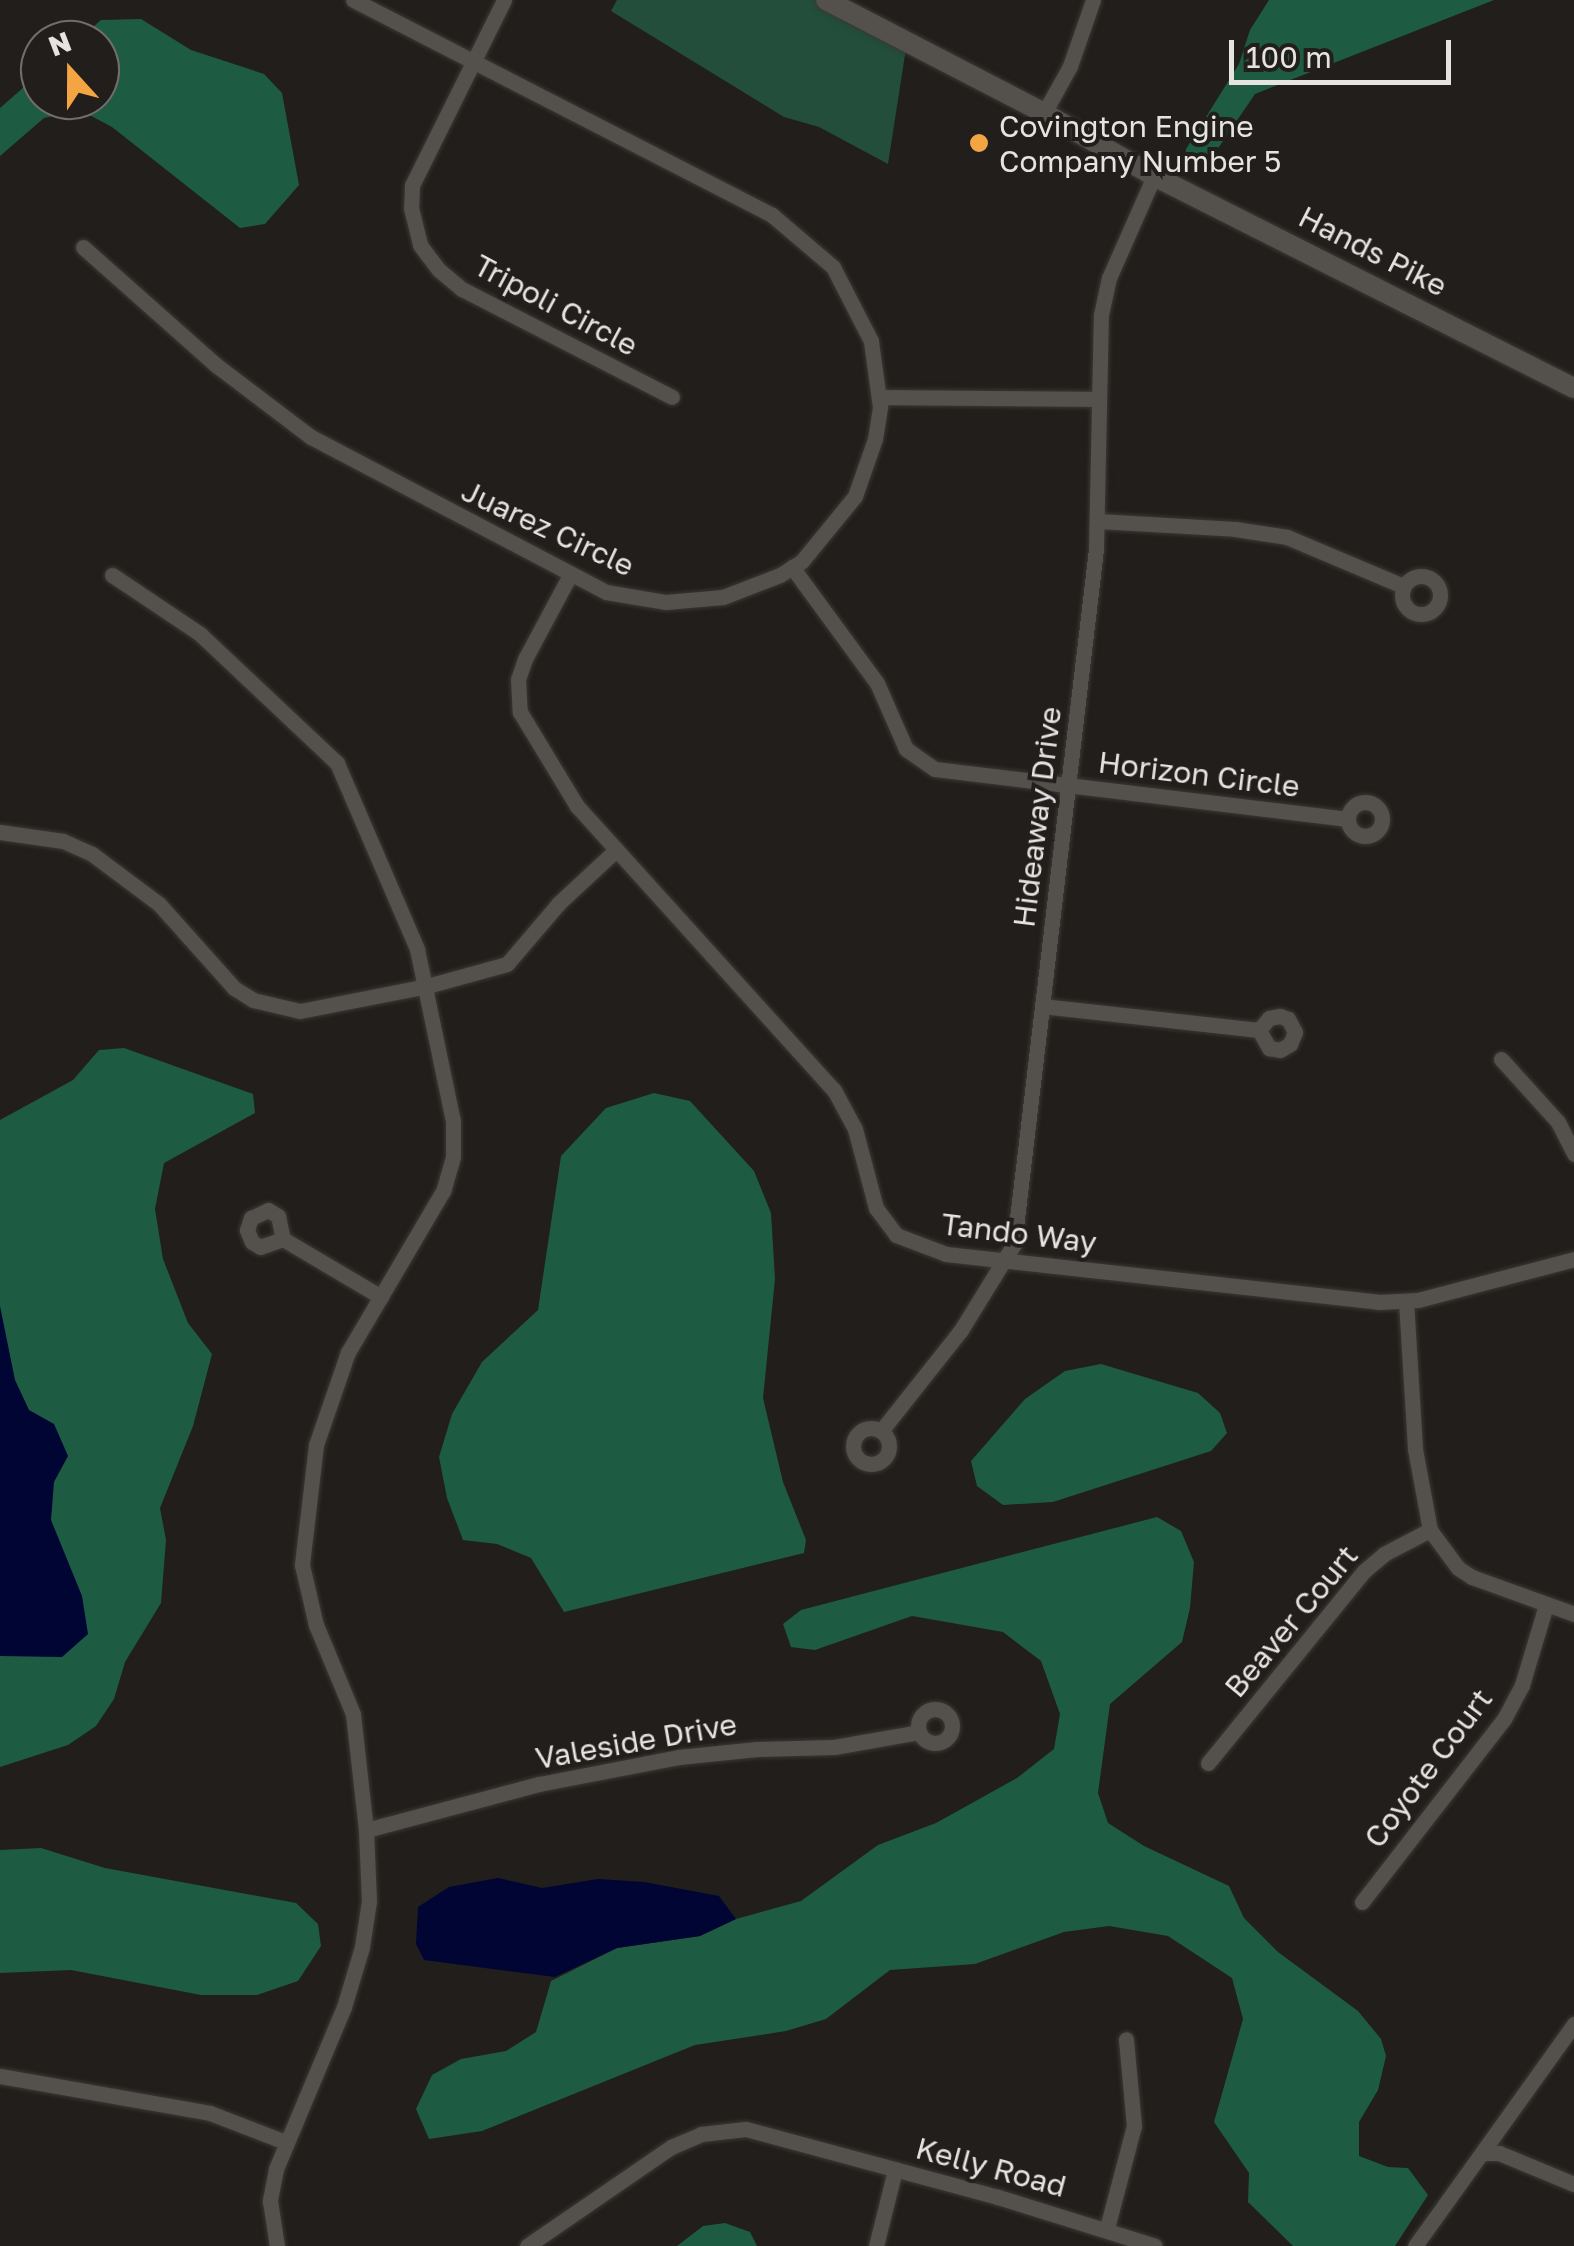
<!DOCTYPE html>
<html>
<head>
<meta charset="utf-8">
<style>
  body { margin:0 }
  #map { position:relative; width:1574px; height:2246px; overflow:hidden; background:#211e1b; font-family:"Golos Text",sans-serif }
  div>[style] { position:absolute }
  .green>* { inset:0; background:#224e3b }
  .forest>* { inset:0; background:#1d5c43 }
  .water>* { inset:0; background:#000534 }
  .roads { filter:drop-shadow(0 0 2px #3a3836) drop-shadow(0 0 2px #3a3836) }
  .minor>* { height:15px; margin:-7.5px; padding:0 7.5px; transform-origin:7.5px; border-radius:7.5px; background:#54514d }
  .minor>.ring { margin:-7.5px; padding:0; box-sizing:content-box; background:none; border:15px solid #54514d; border-radius:50% }
  .secondary>* { height:20px; margin:-10px; padding:0 10px; transform-origin:10px; border-radius:10px; background:#54514d }
  .dots>* { width:28px; height:28px; translate:-50% -50%; box-sizing:border-box; border:5px solid #211e1b; border-radius:50% }
  span { translate:-50% -50%; white-space:nowrap; text-align:center; line-height:1.15; -webkit-text-stroke:8px #211e1b; paint-order:stroke }
  .poi-label { font-size:30px; color:#e6e4e2 }
  .left { translate:0 -50%; text-align:left }
  .street-label { font-size:30px; color:#e6e4e2 }
  .north { position:absolute; left:20px; top:20px; width:100px; height:100px; box-sizing:border-box; background:#211e1b; border:2px solid #706d6b; border-radius:50%; rotate:339deg; font-size:28px; font-weight:700; line-height:40px; text-align:center; color:#e6e4e2 }
  .north::after { content:''; display:block; margin:auto; width:35px; height:45px; background:#f3a443; clip-path:polygon(50% 0,100% 100%,50% 72%,0 100%) }
  .scale { position:absolute; left:1229px; top:40px; width:222px; height:45px; box-sizing:border-box; border:5px solid #e6e4e2; border-top:0; padding-left:12px; font-size:30px; line-height:35px; white-space:nowrap; color:#e6e4e2; -webkit-text-stroke:8px #211e1b; paint-order:stroke }
</style>
</head>
<body>
<div id="map">
  <div class="green">
    <i style="clip-path:polygon(617px 0,826px 0,907px 42px,888px 164px,819px 127px,784px 117px,611px 11px)"></i>
  </div>
  <div class="forest">
    <i style="clip-path:polygon(1269px 0,1494px 0,1255px 94px,1204px 169px,1185px 160px,1186px 149px,1239px 64px,1250px 30px)"></i>
    <i style="clip-path:polygon(141px 19px,191px 50px,264px 74px,282px 93px,299px 185px,265px 224px,240px 228px,112px 127px,80px 110px,44px 118px,0 156px,0 108px,40px 73px,40px 100px,100px 100px,100px 40px,78px 40px,101px 20px)"></i>
    <i style="clip-path:polygon(124px 1048px,253px 1094px,255px 1113px,164px 1163px,155px 1209px,163px 1259px,188px 1323px,212px 1354px,193px 1426px,160px 1508px,166px 1540px,161px 1603px,125px 1662px,114px 1699px,96px 1726px,68px 1745px,0 1767px,0 1120px,73px 1080px,99px 1050px)"></i>
    <i style="clip-path:polygon(654px 1093px,690px 1101px,754px 1171px,771px 1213px,775px 1279px,763px 1398px,783px 1482px,806px 1540px,804px 1553px,564px 1612px,531px 1558px,497px 1544px,463px 1540px,447px 1498px,439px 1457px,452px 1414px,482px 1362px,538px 1310px,561px 1156px,606px 1108px)"></i>
    <i style="clip-path:polygon(1101px 1364px,1198px 1393px,1220px 1413px,1227px 1433px,1211px 1451px,1053px 1502px,1003px 1505px,977px 1486px,971px 1461px,1025px 1399px,1065px 1371px)"></i>
    <i style="clip-path:polygon(1157px 1517px,1181px 1531px,1194px 1562px,1190px 1608px,1182px 1642px,1110px 1704px,1098px 1793px,1108px 1823px,1144px 1846px,1229px 1886px,1244px 1918px,1278px 1952px,1358px 2011px,1381px 2039px,1386px 2056px,1378px 2090px,1359px 2122px,1359px 2156px,1388px 2167px,1408px 2168px,1428px 2195px,1395px 2246px,1293px 2246px,1248px 2202px,1249px 2173px,1214px 2122px,1243px 2019px,1232px 1978px,1168px 1936px,1109px 1926px,1064px 1932px,975px 1964px,890px 1970px,826px 2019px,786px 2031px,695px 2045px,482px 2131px,429px 2139px,416px 2109px,432px 2075px,461px 2059px,506px 2051px,536px 2032px,551px 1981px,617px 1948px,700px 1936px,736px 1919px,801px 1901px,878px 1845px,936px 1823px,1017px 1778px,1054px 1749px,1060px 1714px,1041px 1661px,1003px 1632px,912px 1616px,815px 1650px,791px 1647px,783px 1624px,801px 1610px)"></i>
    <i style="clip-path:polygon(41px 1848px,105px 1868px,296px 1903px,318px 1924px,321px 1946px,298px 1981px,257px 1995px,201px 1995px,71px 1970px,0 1973px,0 1850px)"></i>
    <i style="clip-path:polygon(725px 2223px,750px 2232px,757px 2246px,677px 2246px,703px 2226px)"></i>
  </div>
  <div class="water">
    <i style="clip-path:polygon(0 1306px,15px 1380px,29px 1410px,54px 1424px,68px 1456px,54px 1482px,51px 1520px,82px 1596px,88px 1634px,62px 1657px,0 1656px)"></i>
    <i style="clip-path:polygon(498px 1878px,542px 1888px,598px 1879px,644px 1882px,719px 1896px,736px 1919px,700px 1936px,617px 1948px,555px 1977px,424px 1960px,416px 1944px,418px 1907px,449px 1887px)"></i>
  </div>
  <div class="roads">
    <div class="minor">
      <i style="left:504px;top:0;width:207px;rotate:116.4deg"></i>
      <i style="left:412px;top:185px;width:23px;rotate:92deg"></i>
      <i style="left:411px;top:208px;width:38px;rotate:76deg"></i>
      <i style="left:420px;top:245px;width:31px;rotate:53deg"></i>
      <i style="left:439px;top:270px;width:30px;rotate:40deg"></i>
      <i style="left:462px;top:289px;width:236px;rotate:27.2deg"></i>
      <i style="left:1044px;top:113px;width:54px;rotate:-61deg"></i>
      <i style="left:1070px;top:66px;width:70px;rotate:-70.8deg"></i>
      <i style="left:83px;top:247px;width:178px;rotate:41.6deg"></i>
      <i style="left:216px;top:365px;width:119px;rotate:37.2deg"></i>
      <i style="left:311px;top:437px;width:333px;rotate:27.7deg"></i>
      <i style="left:606px;top:592px;width:61px;rotate:9.5deg"></i>
      <i style="left:666px;top:602px;width:57px;rotate:-5deg"></i>
      <i style="left:723px;top:597px;width:61px;rotate:-21.1deg"></i>
      <i style="left:780px;top:575px;width:26px;rotate:-32deg"></i>
      <i style="left:802px;top:561px;width:84px;rotate:-50.8deg"></i>
      <i style="left:855px;top:496px;width:60px;rotate:-70.7deg"></i>
      <i style="left:875px;top:439px;width:32px;rotate:-81deg"></i>
      <i style="left:880px;top:407px;width:67px;rotate:-97.8deg"></i>
      <i style="left:871px;top:341px;width:83px;rotate:-117.2deg"></i>
      <i style="left:833px;top:267px;width:80px;rotate:-139.6deg"></i>
      <i style="left:772px;top:215px;width:471px;rotate:-152.8deg"></i>
      <i style="left:879px;top:397px;width:220px;rotate:0.5deg"></i>
      <i style="left:1098px;top:521px;width:137px;rotate:3.3deg"></i>
      <i style="left:1235px;top:529px;width:53px;rotate:8.7deg"></i>
      <i style="left:1287px;top:537px;width:126px;rotate:22.9deg"></i>
      <i style="left:792px;top:567px;width:144px;rotate:53.8deg"></i>
      <i style="left:877px;top:683px;width:72px;rotate:66.3deg"></i>
      <i style="left:906px;top:749px;width:35px;rotate:35deg"></i>
      <i style="left:935px;top:769px;width:416px;rotate:6.9deg"></i>
      <i style="left:112px;top:575px;width:106px;rotate:33.8deg"></i>
      <i style="left:200px;top:634px;width:188px;rotate:43.3deg"></i>
      <i style="left:337px;top:763px;width:202px;rotate:66.7deg"></i>
      <i style="left:417px;top:949px;width:176px;rotate:78.2deg"></i>
      <i style="left:453px;top:1121px;width:36px;rotate:90deg"></i>
      <i style="left:453px;top:1157px;width:35px;rotate:106deg"></i>
      <i style="left:443px;top:1191px;width:187px;rotate:120.5deg"></i>
      <i style="left:348px;top:1352px;width:98px;rotate:109deg"></i>
      <i style="left:316px;top:1445px;width:121px;rotate:96.7deg"></i>
      <i style="left:302px;top:1565px;width:62px;rotate:76.9deg"></i>
      <i style="left:316px;top:1625px;width:96px;rotate:67.4deg"></i>
      <i style="left:353px;top:1714px;width:117px;rotate:83.6deg"></i>
      <i style="left:366px;top:1830px;width:71px;rotate:87.6deg"></i>
      <i style="left:369px;top:1901px;width:47px;rotate:98.7deg"></i>
      <i style="left:362px;top:1947px;width:63px;rotate:106.7deg"></i>
      <i style="left:344px;top:2007px;width:176px;rotate:112.8deg"></i>
      <i style="left:276px;top:2169px;width:33px;rotate:101deg"></i>
      <i style="left:270px;top:2201px;width:46px;rotate:81.2deg"></i>
      <i style="left:570px;top:575px;width:95px;rotate:118.2deg"></i>
      <i style="left:525px;top:659px;width:21px;rotate:109deg"></i>
      <i style="left:518px;top:679px;width:33px;rotate:87deg"></i>
      <i style="left:520px;top:712px;width:110px;rotate:58.8deg"></i>
      <i style="left:577px;top:806px;width:383px;rotate:47.9deg"></i>
      <i style="left:834px;top:1090px;width:44px;rotate:61.7deg"></i>
      <i style="left:855px;top:1129px;width:82px;rotate:75.1deg"></i>
      <i style="left:876px;top:1208px;width:34px;rotate:53deg"></i>
      <i style="left:896px;top:1235px;width:53px;rotate:20.8deg"></i>
      <i style="left:946px;top:1254px;width:435px;rotate:6.3deg"></i>
      <i style="left:1378px;top:1302px;width:40px;rotate:-2.9deg"></i>
      <i style="left:1418px;top:1300px;width:161px;rotate:-14.7deg"></i>
      <i class="ring" style="left:1402px;top:576px;width:23px;height:23px"></i>
      <i class="ring" style="left:1348px;top:802px;width:19px;height:19px"></i>
      <i style="left:0;top:832px;width:64px;rotate:8.1deg"></i>
      <i style="left:63px;top:841px;width:32px;rotate:24deg"></i>
      <i style="left:92px;top:854px;width:84px;rotate:36.7deg"></i>
      <i style="left:159px;top:904px;width:113px;rotate:48.2deg"></i>
      <i style="left:234px;top:988px;width:22px;rotate:32deg"></i>
      <i style="left:253px;top:1000px;width:48px;rotate:13.2deg"></i>
      <i style="left:300px;top:1011px;width:129px;rotate:-11.1deg"></i>
      <i style="left:427px;top:986px;width:83px;rotate:-15.4deg"></i>
      <i style="left:507px;top:964px;width:80px;rotate:-49.6deg"></i>
      <i style="left:559px;top:903px;width:78px;rotate:-42.9deg"></i>
      <i style="left:1042px;top:1006px;width:218px;rotate:6.3deg"></i>
      <i style="left:1259px;top:1030px;width:21px;rotate:61deg"></i>
      <i style="left:1269px;top:1048px;width:11px;rotate:10deg"></i>
      <i style="left:1280px;top:1050px;width:12px;rotate:-31deg"></i>
      <i style="left:1290px;top:1044px;width:13px;rotate:-67deg"></i>
      <i style="left:1295px;top:1032px;width:15px;rotate:-118deg"></i>
      <i style="left:1288px;top:1019px;width:9px;rotate:-159deg"></i>
      <i style="left:1280px;top:1016px;width:11px;rotate:170deg"></i>
      <i style="left:1269px;top:1018px;width:16px;rotate:130deg"></i>
      <i style="left:1501px;top:1059px;width:85px;rotate:47.9deg"></i>
      <i style="left:1558px;top:1122px;width:36px;rotate:63deg"></i>
      <i style="left:283px;top:1239px;width:24px;rotate:161deg"></i>
      <i style="left:260px;top:1247px;width:9px;rotate:-148deg"></i>
      <i style="left:252px;top:1242px;width:13px;rotate:-113deg"></i>
      <i style="left:247px;top:1230px;width:13px;rotate:-72deg"></i>
      <i style="left:251px;top:1218px;width:19px;rotate:-25deg"></i>
      <i style="left:268px;top:1210px;width:12px;rotate:31deg"></i>
      <i style="left:278px;top:1216px;width:24px;rotate:78deg"></i>
      <i style="left:283px;top:1239px;width:114px;rotate:30.6deg"></i>
      <i style="left:1406px;top:1301px;width:148px;rotate:86.5deg"></i>
      <i style="left:1415px;top:1449px;width:82px;rotate:79.5deg"></i>
      <i style="left:1430px;top:1530px;width:47px;rotate:53.6deg"></i>
      <i style="left:1458px;top:1568px;width:17px;rotate:33deg"></i>
      <i style="left:1472px;top:1577px;width:109px;rotate:19.9deg"></i>
      <i class="ring" style="left:853px;top:1428px;width:21px;height:21px"></i>
      <i style="left:881px;top:1431px;width:129px;rotate:-51.6deg"></i>
      <i style="left:961px;top:1330px;width:101px;rotate:-58.4deg"></i>
      <i style="left:1014px;top:1244px;width:700px;rotate:-83.27deg"></i>
      <i style="left:1096px;top:549px;width:234px;rotate:-88.8deg"></i>
      <i style="left:1101px;top:315px;width:38px;rotate:-78deg"></i>
      <i style="left:1109px;top:278px;width:111px;rotate:-66.2deg"></i>
      <i class="ring" style="left:918px;top:1709px;width:19px;height:19px"></i>
      <i style="left:1208px;top:1763px;width:247px;rotate:-50.9deg"></i>
      <i style="left:1364px;top:1571px;width:26px;rotate:-40deg"></i>
      <i style="left:1384px;top:1554px;width:52px;rotate:-27.6deg"></i>
      <i style="left:366px;top:1830px;width:179px;rotate:-14.9deg"></i>
      <i style="left:539px;top:1784px;width:143px;rotate:-10.9deg"></i>
      <i style="left:679px;top:1757px;width:78px;rotate:-5.9deg"></i>
      <i style="left:757px;top:1749px;width:77px;rotate:-1.5deg"></i>
      <i style="left:834px;top:1747px;width:86px;rotate:-10deg"></i>
      <i style="left:1362px;top:1902px;width:232px;rotate:-52.2deg"></i>
      <i style="left:1504px;top:1719px;width:38px;rotate:-62deg"></i>
      <i style="left:1522px;top:1685px;width:84px;rotate:-73.3deg"></i>
      <i style="left:0;top:2076px;width:213px;rotate:10deg"></i>
      <i style="left:210px;top:2113px;width:80px;rotate:21.1deg"></i>
      <i style="left:1485px;top:2153px;width:14px"></i>
      <i style="left:1499px;top:2153px;width:81px;rotate:22.5deg"></i>
      <i style="left:1107px;top:2228px;width:106px;rotate:-75.2deg"></i>
      <i style="left:1134px;top:2126px;width:87px;rotate:-95.3deg"></i>
      <i style="left:527px;top:2246px;width:175px;rotate:-34.5deg"></i>
      <i style="left:671px;top:2147px;width:33px;rotate:-23deg"></i>
      <i style="left:701px;top:2134px;width:45px;rotate:-6.3deg"></i>
      <i style="left:746px;top:2129px;width:261px;rotate:15.1deg"></i>
      <i style="left:998px;top:2197px;width:164px;rotate:17.3deg"></i>
      <i style="left:876px;top:2246px;width:78px;rotate:-76deg"></i>
      <i style="left:1415px;top:2246px;width:273px;rotate:-54.4deg"></i>
    </div>
    <div class="secondary">
      <i style="left:826px;top:0;width:246px;rotate:27.4deg"></i>
      <i style="left:1044px;top:113px;width:127px;rotate:29.8deg"></i>
      <i style="left:1154px;top:176px;width:470px;rotate:26.8deg"></i>
    </div>
  </div>
  <div class="dots">
    <i style="left:979px;top:143px;background:#f3a443"></i>
  </div>
  <div class="poi-label">
    <span class="left" style="left:999px;top:143px">Covington Engine<br>Company Number 5</span>
  </div>
  <div class="street-label">
    <span style="left:1373px;top:251px;rotate:27deg">Hands Pike</span>
    <span style="left:556px;top:305px;rotate:28deg">Tripoli Circle</span>
    <span style="left:548px;top:528px;rotate:25deg">Juarez Circle</span>
    <span style="left:1199px;top:774px;rotate:7deg">Horizon Circle</span>
    <span style="left:1037px;top:817px;rotate:-83deg">Hideaway Drive</span>
    <span style="left:1019px;top:1233px;rotate:7deg">Tando Way</span>
    <span style="left:1291px;top:1621px;rotate:-50deg">Beaver Court</span>
    <span style="left:636px;top:1741px;rotate:-10deg">Valeside Drive</span>
    <span style="left:1428px;top:1768px;rotate:-53deg">Coyote Court</span>
    <span style="left:991px;top:2167px;rotate:15deg">Kelly Road</span>
  </div>
  <div class="north">N</div>
  <div class="scale">100 m</div>
</div>
</body>
</html>
